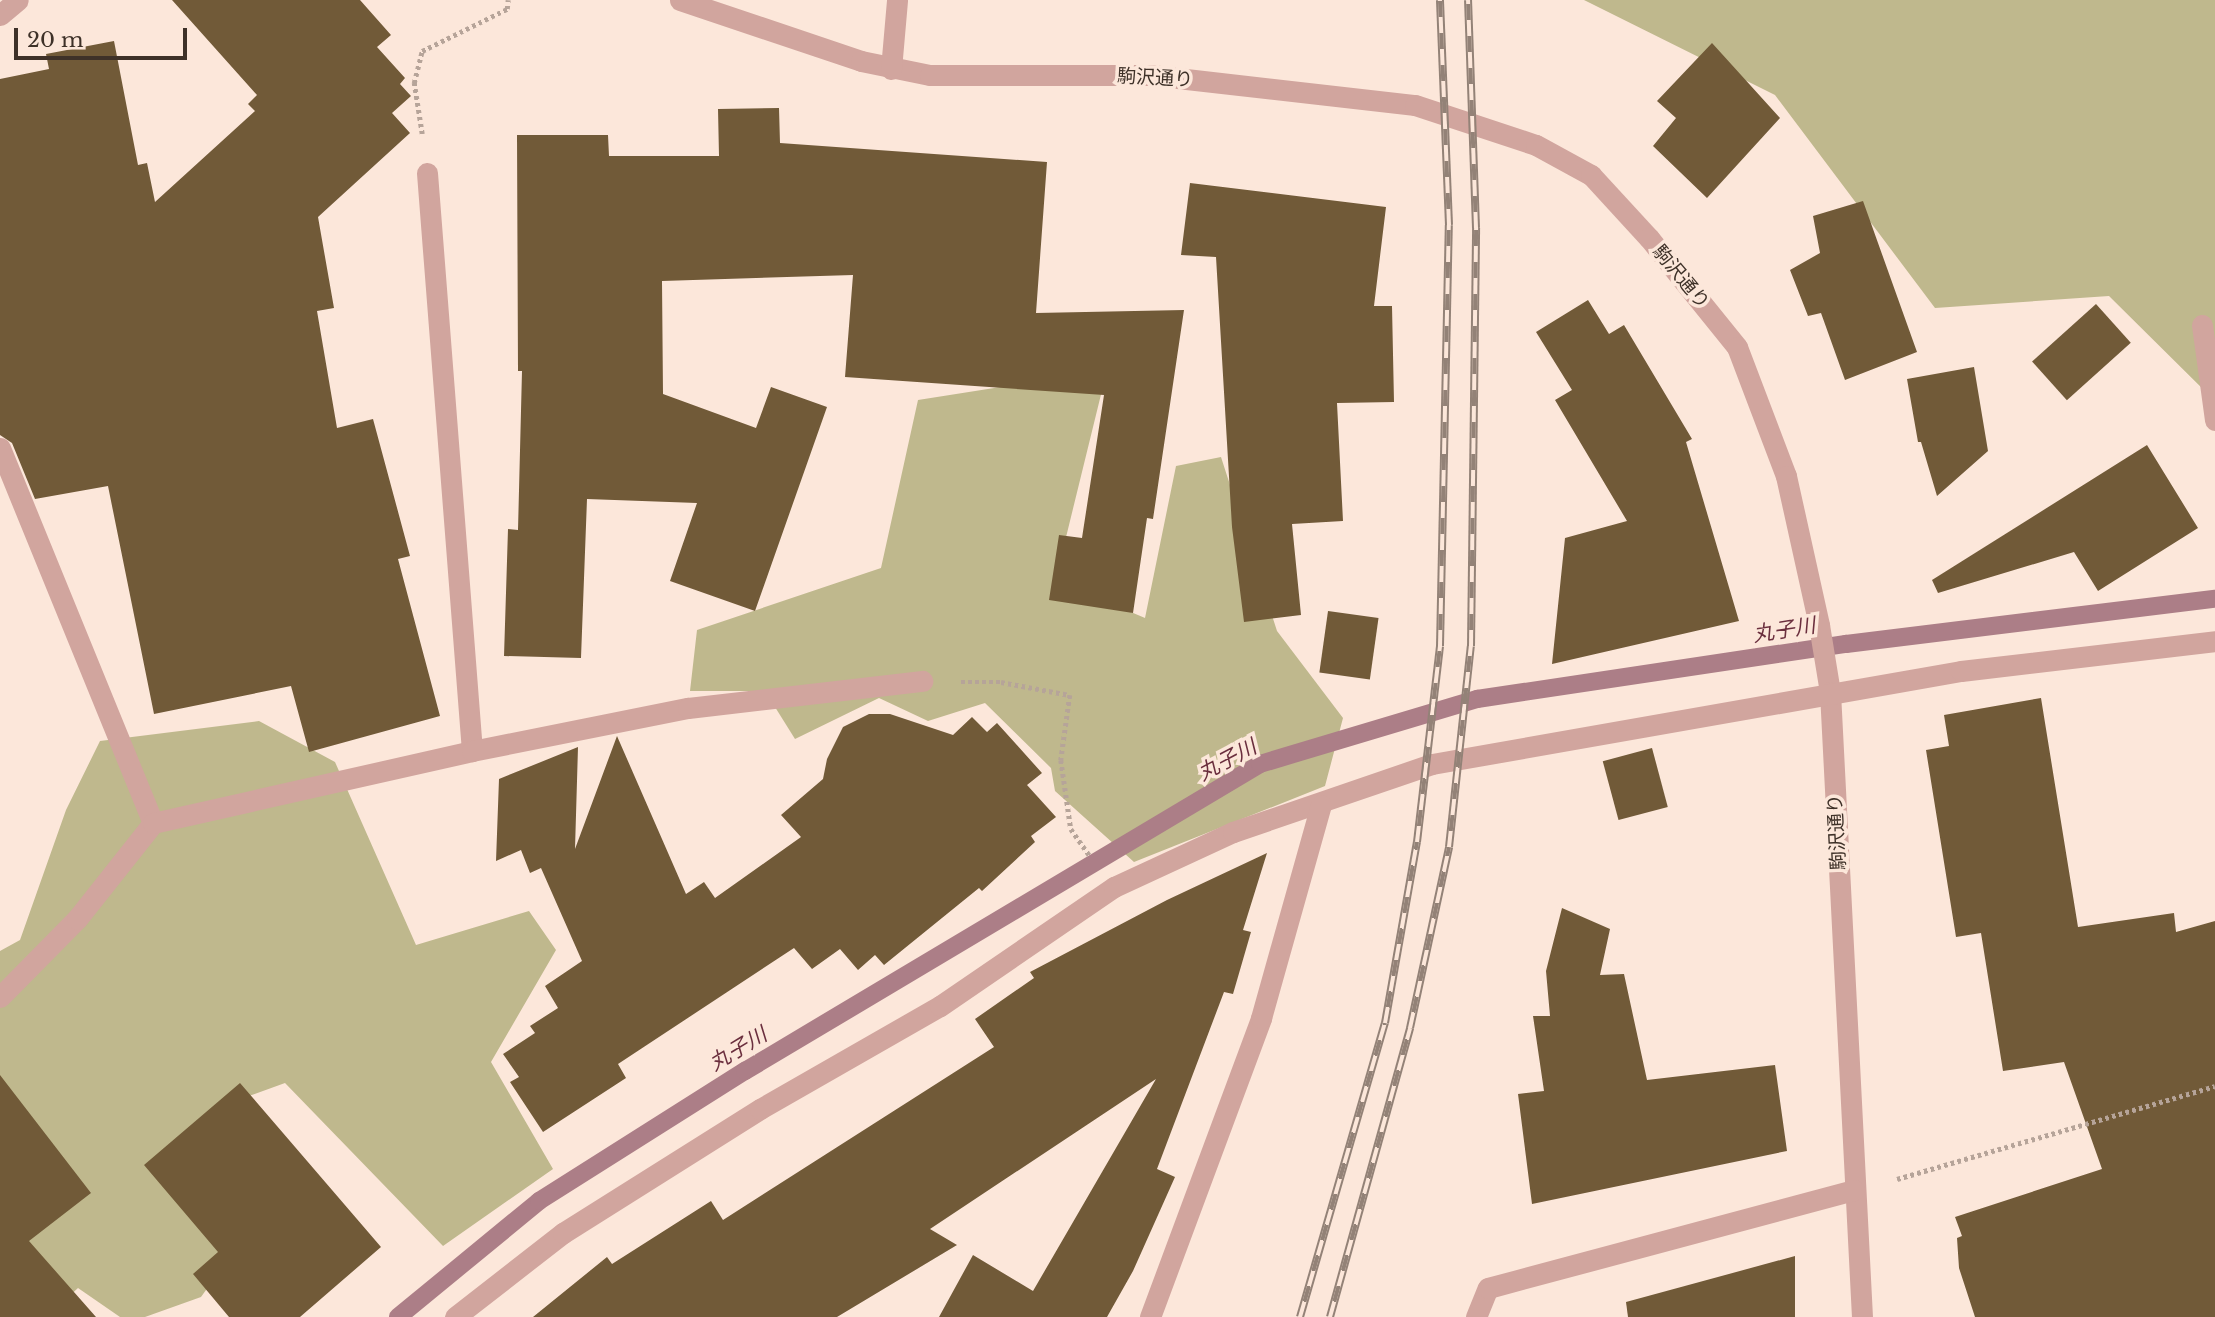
<!DOCTYPE html>
<html>
<head>
<meta charset="utf-8">
<style>
  body { margin:0 }
  #map { position:relative; width:2215px; height:1317px; overflow:hidden; background:#fce7da; font-family:"Libre Baskerville","Noto Sans JP",serif }
  div>[style] { position:absolute }
  .forest>* { inset:0; background:#bfb88d }
  .stream>* { height:18px; margin:-9px; padding:0 9px; transform-origin:9px; border-radius:9px; background:#ac7e87 }
  .building>* { inset:0; background:#715a38; transform-origin:0 0 }
  .path>* { height:4.5px; margin-top:-2.25px; transform-origin:0; background:repeating-linear-gradient(90deg,#b6a499 0 3.5px,transparent 0 7px) }
  .minor>* { height:21px; margin:-10.5px; padding:0 10.5px; transform-origin:10.5px; border-radius:10.5px; background:#d1a59e }
  .rail>* { height:8px; margin-top:-4px; transform-origin:0; background:repeating-linear-gradient(90deg,#fce7da 0 16px,#938277 0 32px); box-sizing:border-box; border-block:2px solid #938277 }
  span { translate:-50% -50%; white-space:nowrap; text-align:center; line-height:1.15; -webkit-text-stroke:7px #fce7da; paint-order:stroke }
  .street-label { font-size:19px; color:#3e3128 }
  .water-label { font-size:21px; color:#6b2f3e; font-style:italic }
  .scale { position:absolute; left:14px; top:28px; width:173px; height:32px; box-sizing:border-box; border:4px solid #3e3128; border-top:0; padding-left:9px; font-size:21px; line-height:24px; white-space:nowrap; color:#3e3128; -webkit-text-stroke:5px #fce7da; paint-order:stroke }
</style>
</head>
<body>
<div id="map">
  <div class="forest">
    <i style="clip-path:polygon(1584px 0,2215px 0,2215px 401px,2109px 296px,1935px 308px,1775px 95px)"></i>
    <i style="clip-path:polygon(1107px 370px,1057px 574px,1079px 590px,1145px 618px,1176px 466px,1221px 457px,1277px 631px,1343px 718px,1325px 786px,1134px 862px,1055px 791px,1051px 768px,985px 703px,928px 721px,879px 698px,795px 739px,765px 691px,690px 691px,697px 630px,881px 568px,918px 400px)"></i>
    <i style="clip-path:polygon(259px 721px,335px 762px,416px 945px,529px 911px,556px 950px,491px 1062px,553px 1169px,443px 1246px,285px 1083px,224px 1105px,239px 1244px,201px 1297px,145px 1317px,120px 1317px,78px 1288px,47px 1317px,0 1317px,0 951px,20px 940px,66px 810px,100px 741px)"></i>
  </div>
  <div class="stream">
    <i style="left:398px;top:1317px;width:183px;rotate:-39.4deg"></i>
    <i style="left:539px;top:1201px;width:244px;rotate:-32.3deg"></i>
    <i style="left:745px;top:1071px;width:600px;rotate:-30.8deg"></i>
    <i style="left:1260px;top:764px;width:227px;rotate:-16.7deg"></i>
    <i style="left:1477px;top:699px;width:373px;rotate:-8.5deg"></i>
    <i style="left:1846px;top:644px;width:372px;rotate:-7deg"></i>
  </div>
  <div class="building">
    <i style="clip-path:polygon(172px 0,360px 0,391px 35px,377px 47px,405px 78px,400px 84px,411px 96px,392px 113px,410px 133px,318px 217px,334px 308px,317px 311px,337px 428px,373px 419px,410px 556px,398px 559px,440px 716px,309px 752px,291px 686px,154px 714px,108px 486px,35px 499px,12px 443px,0 435px,0 79px,49px 69px,46px 54px,114px 41px,138px 165px,147px 163px,155px 202px,255px 111px,248px 104px,257px 95px)"></i>
    <i style="clip-path:polygon(1712px 43px,1780px 118px,1707px 198px,1653px 146px,1676px 118px,1657px 101px)"></i>
    <i style="clip-path:polygon(779px 108px,780px 143px,1047px 162px,1036px 313px,1184px 310px,1153px 519px,1147px 518px,1133px 613px,1049px 600px,1059px 535px,1082px 538px,1104px 395px,845px 377px,853px 275px,662px 281px,663px 394px,756px 428px,771px 387px,827px 407px,755px 611px,670px 581px,697px 503px,587px 499px,581px 658px,504px 656px,508px 529px,518px 530px,522px 371px,518px 371px,517px 135px,608px 135px,609px 156px,719px 156px,718px 109px)"></i>
    <i style="clip-path:polygon(1190px 183px,1386px 207px,1374px 306px,1392px 306px,1394px 402px,1337px 403px,1343px 521px,1292px 524px,1301px 615px,1244px 622px,1232px 527px,1216px 257px,1181px 255px)"></i>
    <i style="clip-path:polygon(1863px 201px,1917px 352px,1845px 380px,1821px 313px,1808px 316px,1790px 270px,1820px 253px,1813px 216px)"></i>
    <i style="clip-path:polygon(1588px 300px,1609px 334px,1624px 325px,1692px 439px,1686px 442px,1739px 621px,1552px 664px,1565px 538px,1627px 521px,1555px 400px,1572px 390px,1536px 332px)"></i>
    <i style="left:2096px;top:304px;width:52px;height:86px;rotate:48deg"></i>
    <i style="clip-path:polygon(1974px 367px,1988px 451px,1937px 496px,1921px 442px,1918px 442px,1907px 379px)"></i>
    <i style="clip-path:polygon(2147px 445px,2198px 528px,2098px 591px,2074px 552px,1938px 593px,1932px 580px)"></i>
    <i style="left:1328px;top:611px;width:51px;height:62px;rotate:8deg"></i>
    <i style="clip-path:polygon(2041px 698px,2078px 927px,2174px 913px,2176px 932px,2215px 921px,2215px 1317px,1975px 1317px,1959px 1268px,1957px 1238px,1962px 1236px,1955px 1217px,2102px 1169px,2064px 1062px,2003px 1071px,1981px 933px,1956px 937px,1926px 750px,1949px 746px,1944px 715px)"></i>
    <i style="clip-path:polygon(869px 714px,890px 714px,953px 735px,972px 717px,987px 732px,997px 723px,1042px 773px,1027px 785px,1056px 817px,1031px 836px,1035px 842px,982px 891px,979px 888px,884px 965px,875px 955px,858px 970px,840px 949px,812px 969px,794px 948px,618px 1064px,626px 1078px,543px 1132px,510px 1082px,519px 1077px,503px 1054px,535px 1033px,530px 1026px,558px 1008px,545px 986px,582px 961px,541px 868px,530px 873px,521px 850px,496px 861px,499px 779px,578px 747px,575px 849px,617px 736px,686px 894px,704px 882px,715px 898px,801px 837px,781px 815px,823px 779px,827px 759px,843px 727px)"></i>
    <i style="left:1652px;top:748px;width:61px;height:51px;rotate:75deg"></i>
    <i style="clip-path:polygon(1267px 853px,1243px 930px,1251px 932px,1233px 994px,1224px 992px,1157px 1169px,1175px 1177px,1133px 1271px,1107px 1317px,939px 1317px,973px 1255px,1033px 1291px,1156px 1079px,930px 1229px,957px 1245px,837px 1317px,533px 1317px,607px 1257px,612px 1264px,711px 1201px,723px 1220px,994px 1047px,975px 1019px,1034px 978px,1030px 972px,1167px 900px)"></i>
    <i style="clip-path:polygon(1562px 908px,1610px 929px,1600px 975px,1624px 974px,1647px 1080px,1775px 1065px,1787px 1151px,1532px 1204px,1518px 1094px,1544px 1091px,1533px 1016px,1550px 1016px,1546px 971px)"></i>
    <i style="clip-path:polygon(0 1075px,91px 1193px,29px 1241px,96px 1317px,0 1317px)"></i>
    <i style="clip-path:polygon(240px 1083px,381px 1247px,300px 1317px,229px 1317px,193px 1274px,218px 1252px,144px 1165px)"></i>
    <i style="clip-path:polygon(1795px 1256px,1795px 1317px,1628px 1317px,1626px 1302px)"></i>
  </div>
  <div class="path">
    <i style="left:422px;top:134px;width:52px;rotate:-98.9deg"></i>
    <i style="left:414px;top:83px;width:33px;rotate:-76deg"></i>
    <i style="left:422px;top:51px;width:95px;rotate:-26.3deg"></i>
    <i style="left:507px;top:9px;width:9px;rotate:-84deg"></i>
    <i style="left:961px;top:682px;width:40px"></i>
    <i style="left:1001px;top:682px;width:70px;rotate:10.7deg"></i>
    <i style="left:1070px;top:695px;width:66px;rotate:97.9deg"></i>
    <i style="left:1061px;top:760px;width:70px;rotate:81.8deg"></i>
    <i style="left:1071px;top:829px;width:33px;rotate:55deg"></i>
    <i style="left:1897px;top:1179px;width:331px;rotate:-16.3deg"></i>
  </div>
  <div class="minor">
    <i style="left:680px;top:0;width:191px;rotate:18.6deg"></i>
    <i style="left:861px;top:61px;width:70px;rotate:11.5deg"></i>
    <i style="left:930px;top:75px;width:221px"></i>
    <i style="left:1151px;top:75px;width:266px;rotate:6.5deg"></i>
    <i style="left:1415px;top:105px;width:127px;rotate:18.3deg"></i>
    <i style="left:1536px;top:145px;width:63px;rotate:28.6deg"></i>
    <i style="left:1591px;top:175px;width:86px;rotate:47.4deg"></i>
    <i style="left:1649px;top:238px;width:140px;rotate:51.1deg"></i>
    <i style="left:1737px;top:347px;width:138px;rotate:69.2deg"></i>
    <i style="left:1786px;top:476px;width:153px;rotate:77.5deg"></i>
    <i style="left:1819px;top:625px;width:68px;rotate:80.7deg"></i>
    <i style="left:1830px;top:692px;width:626px;rotate:87.07deg"></i>
    <i style="left:0;top:15px;width:23px;rotate:-40deg"></i>
    <i style="left:891px;top:69px;width:69px;rotate:-85deg"></i>
    <i style="left:427px;top:173px;width:580px;rotate:85.55deg"></i>
    <i style="left:2202px;top:325px;width:96px;rotate:82.2deg"></i>
    <i style="left:0;top:448px;width:405px;rotate:67.8deg"></i>
    <i style="left:0;top:997px;width:110px;rotate:-45.4deg"></i>
    <i style="left:77px;top:919px;width:122px;rotate:-51.6deg"></i>
    <i style="left:153px;top:823px;width:327px;rotate:-12.7deg"></i>
    <i style="left:472px;top:751px;width:220px;rotate:-11.3deg"></i>
    <i style="left:688px;top:708px;width:236px;rotate:-6.6deg"></i>
    <i style="left:455px;top:1317px;width:137px;rotate:-37.9deg"></i>
    <i style="left:563px;top:1233px;width:233px;rotate:-32.2deg"></i>
    <i style="left:760px;top:1109px;width:207px;rotate:-29.8deg"></i>
    <i style="left:940px;top:1006px;width:211px;rotate:-34.4deg"></i>
    <i style="left:1114px;top:887px;width:131px;rotate:-24.8deg"></i>
    <i style="left:1233px;top:832px;width:210px;rotate:-18.9deg"></i>
    <i style="left:1432px;top:764px;width:537px;rotate:-9.97deg"></i>
    <i style="left:1961px;top:671px;width:256px;rotate:-6.7deg"></i>
    <i style="left:1150px;top:1317px;width:319px;rotate:-69.6deg"></i>
    <i style="left:1261px;top:1018px;width:221px;rotate:-74.3deg"></i>
    <i style="left:1476px;top:1317px;width:31px;rotate:-68deg"></i>
    <i style="left:1488px;top:1288px;width:379px;rotate:-15deg"></i>
  </div>
  <div class="rail">
    <i style="left:1300px;top:1317px;width:306px;rotate:-73.9deg"></i>
    <i style="left:1385px;top:1023px;width:184px;rotate:-80deg"></i>
    <i style="left:1417px;top:842px;width:197px;rotate:-83.3deg"></i>
    <i style="left:1440px;top:646px;width:421px;rotate:-88.8deg"></i>
    <i style="left:1449px;top:225px;width:225px;rotate:-92.3deg"></i>
    <i style="left:1330px;top:1317px;width:300px;rotate:-74.5deg"></i>
    <i style="left:1410px;top:1028px;width:185px;rotate:-77.8deg"></i>
    <i style="left:1449px;top:847px;width:202px;rotate:-83.8deg"></i>
    <i style="left:1471px;top:646px;width:418px;rotate:-89.3deg"></i>
    <i style="left:1476px;top:228px;width:228px;rotate:-92deg"></i>
  </div>
  <div class="street-label">
    <span style="left:1155px;top:78px;rotate:3deg">駒沢通り</span>
    <span style="left:1681px;top:277px;rotate:50deg">駒沢通り</span>
    <span style="left:1837px;top:832px;rotate:-93deg">駒沢通り</span>
  </div>
  <div class="water-label">
    <span style="left:1784px;top:630px;rotate:-9deg">丸子川</span>
    <span style="left:1227px;top:760px;rotate:-28deg">丸子川</span>
    <span style="left:738px;top:1049px;rotate:-31deg">丸子川</span>
  </div>
  <div class="scale">20 m</div>
</div>
</body>
</html>
